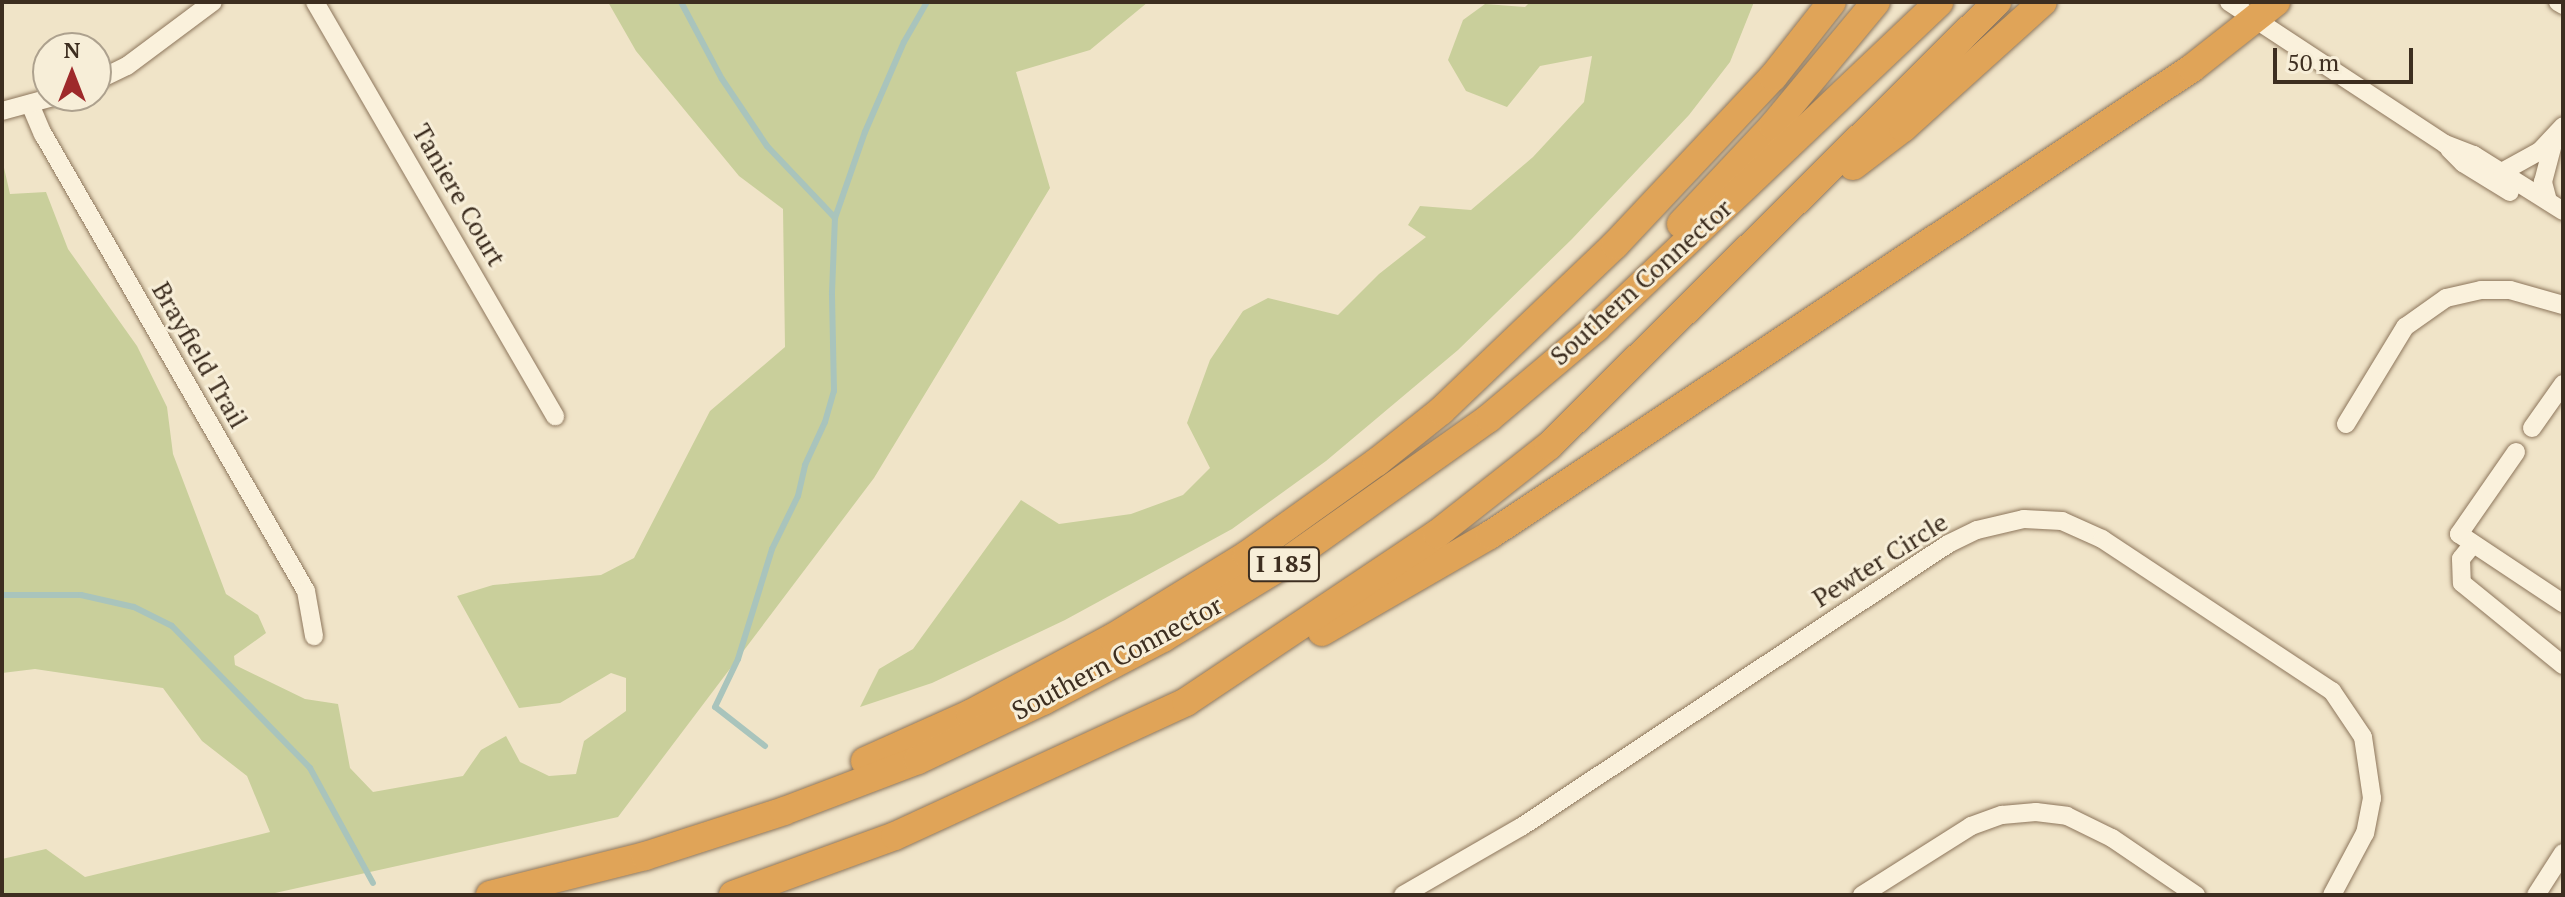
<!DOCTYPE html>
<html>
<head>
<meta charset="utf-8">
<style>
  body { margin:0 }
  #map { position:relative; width:2565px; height:897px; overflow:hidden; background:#f0e4c8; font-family:"PT Serif",serif }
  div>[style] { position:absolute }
  .green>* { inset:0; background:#c9cf9b }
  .stream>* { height:6px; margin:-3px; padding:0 3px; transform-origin:3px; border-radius:3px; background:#a9c4bc }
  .roads { filter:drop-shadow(0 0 2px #8d765c) drop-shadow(0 0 2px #8d765c) }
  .minor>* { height:18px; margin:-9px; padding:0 9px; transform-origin:9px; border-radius:9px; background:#faf1dc }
  .highway>* { height:28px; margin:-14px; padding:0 14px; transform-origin:14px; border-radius:14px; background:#e0a458 }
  span { translate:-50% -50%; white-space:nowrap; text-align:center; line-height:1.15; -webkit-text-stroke:6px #f7eed8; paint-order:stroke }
  .shield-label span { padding:2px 6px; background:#f7eed8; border:2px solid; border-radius:6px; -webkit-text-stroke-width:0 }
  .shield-label { font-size:24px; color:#3d2e20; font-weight:700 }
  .street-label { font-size:26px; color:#3d2e20 }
  .frame { position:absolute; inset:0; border:4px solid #3d2e20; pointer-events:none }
  .north { position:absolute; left:32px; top:32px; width:80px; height:80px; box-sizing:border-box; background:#f7eed8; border:2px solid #ada18e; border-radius:50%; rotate:0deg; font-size:22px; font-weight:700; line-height:32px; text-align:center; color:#3d2e20 }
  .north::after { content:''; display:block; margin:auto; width:28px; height:36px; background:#9e2a2b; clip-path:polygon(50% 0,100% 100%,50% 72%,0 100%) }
  .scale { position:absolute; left:2273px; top:48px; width:140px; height:36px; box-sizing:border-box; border:4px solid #3d2e20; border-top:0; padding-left:10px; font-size:24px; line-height:28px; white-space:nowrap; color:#3d2e20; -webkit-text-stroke:6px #f7eed8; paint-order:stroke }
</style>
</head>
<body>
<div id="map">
  <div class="green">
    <i style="clip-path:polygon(608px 2px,1148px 2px,1090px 50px,1016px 72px,1050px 188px,874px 478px,618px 817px,266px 895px,2px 895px,2px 859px,46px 849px,85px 877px,270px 832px,247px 776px,202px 741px,163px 688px,35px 669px,2px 673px,2px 159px,10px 194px,46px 192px,68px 249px,137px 346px,167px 407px,173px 454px,226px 594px,258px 615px,266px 633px,234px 656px,235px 665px,305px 699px,338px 704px,350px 768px,373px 792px,463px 776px,481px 750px,506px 736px,520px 762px,549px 776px,576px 774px,584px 741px,626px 711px,626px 678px,611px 673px,560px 703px,519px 708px,457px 596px,493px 585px,601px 575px,634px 558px,710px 411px,785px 347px,783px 209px,739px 176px,636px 51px)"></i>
    <i style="clip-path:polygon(1530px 2px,1754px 2px,1730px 62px,1689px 115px,1572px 239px,1458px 350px,1326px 461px,1232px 529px,1065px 620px,932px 683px,860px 707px,879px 669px,913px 649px,1021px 500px,1059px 524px,1131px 514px,1183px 495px,1210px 468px,1187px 423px,1210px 360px,1243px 311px,1268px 298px,1338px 315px,1379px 274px,1426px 237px,1408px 225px,1420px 206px,1471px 210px,1533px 157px,1584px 102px,1592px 56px,1540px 66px,1507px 107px,1466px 91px,1448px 60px,1463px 20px,1485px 4px,1525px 7px)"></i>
  </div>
  <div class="stream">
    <i style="left:681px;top:2px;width:87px;rotate:62deg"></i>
    <i style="left:722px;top:79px;width:81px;rotate:56.1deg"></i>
    <i style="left:767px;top:146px;width:99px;rotate:46.6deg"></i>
    <i style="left:2px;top:595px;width:79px"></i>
    <i style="left:81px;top:595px;width:54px;rotate:12.8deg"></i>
    <i style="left:134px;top:607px;width:42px;rotate:26.6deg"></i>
    <i style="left:172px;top:626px;width:198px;rotate:45.8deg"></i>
    <i style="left:310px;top:768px;width:131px;rotate:61.3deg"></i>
    <i style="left:765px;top:746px;width:63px;rotate:-142deg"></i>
    <i style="left:715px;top:707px;width:53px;rotate:-64.4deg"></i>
    <i style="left:738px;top:659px;width:115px;rotate:-72.8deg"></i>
    <i style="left:772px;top:549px;width:59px;rotate:-63.9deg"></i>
    <i style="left:798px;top:496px;width:32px;rotate:-77deg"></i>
    <i style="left:805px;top:465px;width:47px;rotate:-65.1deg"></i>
    <i style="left:825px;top:422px;width:32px;rotate:-74deg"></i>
    <i style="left:834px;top:391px;width:99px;rotate:-91.2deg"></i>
    <i style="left:832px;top:292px;width:74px;rotate:-87.7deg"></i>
    <i style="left:835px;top:218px;width:91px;rotate:-70.8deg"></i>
    <i style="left:865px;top:132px;width:98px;rotate:-66.6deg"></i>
    <i style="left:904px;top:42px;width:46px;rotate:-60.1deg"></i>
  </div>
  <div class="roads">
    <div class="minor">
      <i style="left:315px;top:2px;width:479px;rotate:59.9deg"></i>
      <i style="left:2229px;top:2px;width:258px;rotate:33.3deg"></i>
      <i style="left:2445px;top:144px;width:31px;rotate:21deg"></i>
      <i style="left:2474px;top:155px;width:105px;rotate:32.2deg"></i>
      <i style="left:2558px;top:2px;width:6px;rotate:31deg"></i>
      <i style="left:96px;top:81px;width:34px;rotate:-26deg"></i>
      <i style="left:127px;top:66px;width:107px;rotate:-36.7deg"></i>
      <i style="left:30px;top:104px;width:33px;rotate:67deg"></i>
      <i style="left:43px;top:134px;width:527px;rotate:60.08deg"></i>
      <i style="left:306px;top:591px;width:46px;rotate:79.9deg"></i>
      <i style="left:2px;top:111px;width:57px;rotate:-15.3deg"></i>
      <i style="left:2449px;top:149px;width:20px;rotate:45deg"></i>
      <i style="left:2463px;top:163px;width:55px;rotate:31.7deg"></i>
      <i style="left:2502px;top:172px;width:43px;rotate:-28.9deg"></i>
      <i style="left:2540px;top:151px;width:34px;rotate:-47deg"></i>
      <i style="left:2548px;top:201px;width:20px;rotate:-105deg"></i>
      <i style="left:2543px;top:182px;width:43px;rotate:-75.3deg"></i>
      <i style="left:2346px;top:424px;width:114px;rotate:-58.7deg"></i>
      <i style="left:2405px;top:327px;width:50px;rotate:-35.3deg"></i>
      <i style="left:2446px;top:298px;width:36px;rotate:-13deg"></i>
      <i style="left:2481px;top:290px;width:29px"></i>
      <i style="left:2510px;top:290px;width:55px;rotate:15.8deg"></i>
      <i style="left:2532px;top:428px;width:54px;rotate:-54.8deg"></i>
      <i style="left:2516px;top:452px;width:100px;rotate:124.8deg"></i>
      <i style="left:2459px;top:534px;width:125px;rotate:33.6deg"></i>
      <i style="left:2473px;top:544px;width:19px;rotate:129deg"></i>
      <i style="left:2461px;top:559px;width:24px;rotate:88deg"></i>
      <i style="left:2462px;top:583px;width:130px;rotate:39.1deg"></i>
      <i style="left:1403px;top:895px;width:136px;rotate:-30deg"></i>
      <i style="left:1521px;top:827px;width:512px;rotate:-33.53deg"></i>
      <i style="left:1948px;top:544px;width:32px;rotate:-26deg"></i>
      <i style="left:1977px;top:530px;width:48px;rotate:-13.2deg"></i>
      <i style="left:2024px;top:519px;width:38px;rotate:3deg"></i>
      <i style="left:2062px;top:521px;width:44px;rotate:24.2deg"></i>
      <i style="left:2102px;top:539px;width:276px;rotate:33.5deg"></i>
      <i style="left:2332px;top:691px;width:55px;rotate:56deg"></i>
      <i style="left:2363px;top:737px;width:62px;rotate:81.6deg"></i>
      <i style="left:2372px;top:798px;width:36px;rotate:101deg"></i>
      <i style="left:2365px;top:833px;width:70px;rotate:118deg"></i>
      <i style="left:1862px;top:895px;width:129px;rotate:-32.3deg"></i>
      <i style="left:1971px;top:826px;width:33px;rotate:-20deg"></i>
      <i style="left:2002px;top:815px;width:34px;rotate:-5deg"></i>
      <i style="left:2036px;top:812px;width:31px;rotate:7deg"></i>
      <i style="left:2067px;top:816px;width:50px;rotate:26.1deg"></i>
      <i style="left:2112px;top:838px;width:102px;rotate:34.2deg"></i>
      <i style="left:2536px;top:895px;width:50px;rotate:-57.3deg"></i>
    </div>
    <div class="highway">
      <i style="left:1853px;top:166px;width:63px;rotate:-37.2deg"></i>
      <i style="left:1903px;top:128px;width:188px;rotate:-42deg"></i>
      <i style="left:1681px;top:224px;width:134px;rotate:-46.8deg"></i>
      <i style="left:1773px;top:126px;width:161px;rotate:-50.3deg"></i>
      <i style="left:1322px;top:632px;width:194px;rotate:-30deg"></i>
      <i style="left:1490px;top:535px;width:843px;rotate:-33.63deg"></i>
      <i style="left:2192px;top:68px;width:107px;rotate:-38.2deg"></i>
      <i style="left:865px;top:761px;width:115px;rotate:-24.1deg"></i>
      <i style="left:970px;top:714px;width:161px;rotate:-28.2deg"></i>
      <i style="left:1112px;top:638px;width:158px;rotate:-31.6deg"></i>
      <i style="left:1247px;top:555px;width:160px;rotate:-35.6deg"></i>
      <i style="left:1377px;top:462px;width:82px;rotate:-38.6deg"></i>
      <i style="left:1441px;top:411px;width:240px;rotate:-43.7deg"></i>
      <i style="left:1615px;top:245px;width:231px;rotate:-46.8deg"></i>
      <i style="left:1773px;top:77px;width:95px;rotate:-51.8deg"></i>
      <i style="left:490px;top:895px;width:160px;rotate:-14.1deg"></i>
      <i style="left:645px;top:856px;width:146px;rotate:-17.9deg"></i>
      <i style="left:784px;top:811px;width:143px;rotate:-20.8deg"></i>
      <i style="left:918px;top:760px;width:138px;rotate:-25.3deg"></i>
      <i style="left:1043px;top:701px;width:136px;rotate:-27.7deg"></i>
      <i style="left:1163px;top:638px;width:132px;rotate:-31.4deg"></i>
      <i style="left:1276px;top:569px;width:261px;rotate:-35.3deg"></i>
      <i style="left:1489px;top:418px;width:140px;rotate:-40.1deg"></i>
      <i style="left:1596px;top:328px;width:473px;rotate:-43.5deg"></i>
      <i style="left:733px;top:895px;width:172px;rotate:-20deg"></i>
      <i style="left:895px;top:836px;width:320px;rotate:-24.7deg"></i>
      <i style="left:1186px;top:702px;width:302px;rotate:-33.8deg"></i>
      <i style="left:1437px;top:534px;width:142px;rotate:-38.2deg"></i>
      <i style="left:1549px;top:446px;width:631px;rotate:-44.74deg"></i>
    </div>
  </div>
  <div class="shield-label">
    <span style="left:1284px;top:564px">I 185</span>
  </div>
  <div class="street-label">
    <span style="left:459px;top:195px;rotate:60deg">Taniere Court</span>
    <span style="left:1641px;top:282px;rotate:-42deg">Southern Connector</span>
    <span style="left:200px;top:355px;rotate:60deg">Brayfield Trail</span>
    <span style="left:1880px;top:560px;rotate:-32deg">Pewter Circle</span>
    <span style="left:1117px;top:658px;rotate:-28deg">Southern Connector</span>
  </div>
  <div class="frame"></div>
  <div class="north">N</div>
  <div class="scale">50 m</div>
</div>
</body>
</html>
